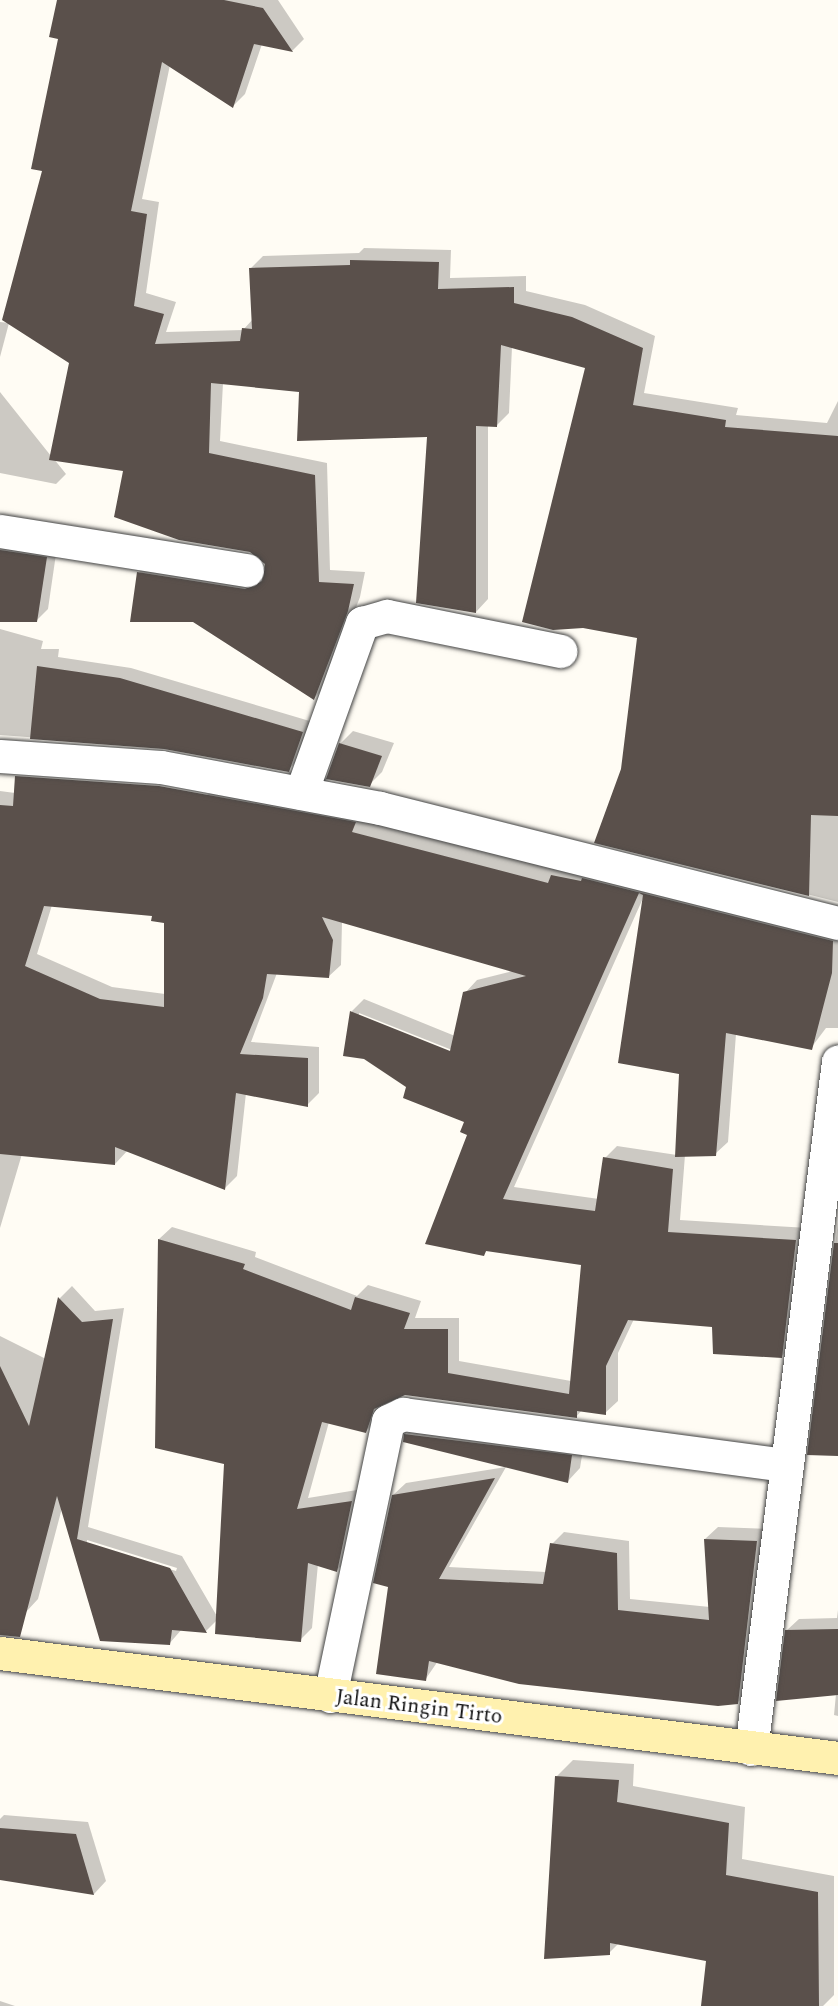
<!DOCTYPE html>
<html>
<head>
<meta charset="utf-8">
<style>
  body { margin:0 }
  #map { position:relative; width:838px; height:2006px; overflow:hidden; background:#fffcf4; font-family:Spectral,serif }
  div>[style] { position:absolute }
  .shadow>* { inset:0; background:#0003 }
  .building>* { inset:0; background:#5a504b }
  .roads { filter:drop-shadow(0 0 2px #434343) drop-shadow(0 0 2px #434343) }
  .street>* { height:33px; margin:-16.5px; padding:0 16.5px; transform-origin:16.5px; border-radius:16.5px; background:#fff }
  .secondary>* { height:33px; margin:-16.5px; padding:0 16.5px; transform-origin:16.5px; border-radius:16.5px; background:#fff1af }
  span { translate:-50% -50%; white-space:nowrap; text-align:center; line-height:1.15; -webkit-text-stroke:6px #fff; paint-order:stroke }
  .street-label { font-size:21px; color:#101010 }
</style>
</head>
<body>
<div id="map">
  <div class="shadow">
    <i style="clip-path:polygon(58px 0,278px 0,304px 39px,292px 51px,262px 44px,245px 94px,233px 106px,170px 65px,142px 199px,159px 202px,146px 293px,176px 302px,166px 332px,243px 330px,253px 319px,251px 268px,263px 256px,359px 253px,364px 248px,451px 250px,450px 278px,526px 276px,526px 291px,585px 305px,655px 336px,644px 393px,738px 408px,736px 415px,827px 423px,838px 401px,838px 902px,596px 841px,622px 769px,638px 637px,587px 367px,512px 347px,509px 413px,497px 425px,488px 425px,488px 599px,476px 612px,429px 435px,300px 390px,223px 383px,220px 441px,327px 463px,330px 570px,365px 572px,360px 597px,326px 686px,314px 698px,139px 572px,151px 560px,258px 577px,267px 574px,266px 562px,125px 469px,54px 459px,66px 474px,56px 484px,0 473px,0 392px,51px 456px,71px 362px,43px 170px,60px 38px)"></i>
    <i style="clip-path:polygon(0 322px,9px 323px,0 357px)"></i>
    <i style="clip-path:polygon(0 536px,57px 547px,48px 609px,37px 620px,0 620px)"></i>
    <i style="clip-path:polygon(0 629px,43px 641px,41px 649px,59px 649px,58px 657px,131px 668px,313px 722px,299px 759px,288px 770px,162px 747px,0 735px)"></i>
    <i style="clip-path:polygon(353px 731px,394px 743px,382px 772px,369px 785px,340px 744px)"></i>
    <i style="clip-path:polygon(evenodd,219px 783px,558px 870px,565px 863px,838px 927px,838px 1028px,826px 1028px,811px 1048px,736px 1034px,728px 1142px,715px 1154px,685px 1155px,680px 1220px,808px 1228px,793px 1344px,781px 1357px,713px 1325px,634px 1319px,618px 1353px,618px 1401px,605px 1413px,582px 1410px,576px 1417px,405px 1394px,383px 1403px,378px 1419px,366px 1431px,329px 1422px,308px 1498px,363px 1489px,349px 1558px,337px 1570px,318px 1564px,312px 1628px,300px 1640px,217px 1620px,206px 1631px,182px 1629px,169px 1644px,102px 1639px,62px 1508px,38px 1599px,26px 1612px,0 1607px,0 1336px,46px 1359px,60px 1298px,72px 1286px,95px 1311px,124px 1308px,88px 1527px,182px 1556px,218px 1618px,225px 1463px,159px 1239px,172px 1227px,256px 1252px,255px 1257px,357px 1296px,368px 1285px,421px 1301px,415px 1318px,459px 1318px,459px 1361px,571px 1381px,583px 1264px,488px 1249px,484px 1254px,466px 1122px,365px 1057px,345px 1055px,352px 1011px,364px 999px,455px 1036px,465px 993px,477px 980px,513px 971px,342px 922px,341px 965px,328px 977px,277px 973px,251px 1042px,319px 1047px,319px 1093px,307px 1105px,246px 1093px,237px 1176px,225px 1188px,128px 1150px,115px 1164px,22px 1154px,0 1228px,0 791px,203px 818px,207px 795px,219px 783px,644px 896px,680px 1072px,677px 1155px,617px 1146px,605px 1158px,599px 1199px,514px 1187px,644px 896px,219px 783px,52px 905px,153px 915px,165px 922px,165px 994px,112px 987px,37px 954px,52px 905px,219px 783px,359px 1013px,457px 1052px,456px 1055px,359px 1016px,359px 1013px,219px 783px,87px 1540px,177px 1568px,176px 1571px,87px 1544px,87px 1540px)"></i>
    <i style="clip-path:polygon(838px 1222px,838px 1455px,809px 1454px)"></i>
    <i style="clip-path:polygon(419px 1422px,584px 1443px,580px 1468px,568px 1481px,406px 1435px)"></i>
    <i style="clip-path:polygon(506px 1467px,449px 1567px,546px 1572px,552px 1544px,564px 1532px,629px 1541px,630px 1599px,710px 1607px,705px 1539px,718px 1527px,769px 1529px,750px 1690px,737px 1703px,438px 1661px,425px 1680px,390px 1586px,393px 1495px,406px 1483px)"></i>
    <i style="clip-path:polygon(838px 1610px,838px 1716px,834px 1715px,836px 1694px,786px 1631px,799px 1619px,837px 1618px)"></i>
    <i style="clip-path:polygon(573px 1760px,634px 1764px,633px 1786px,745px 1807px,742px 1859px,834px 1876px,834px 1995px,823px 2006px,736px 2006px,708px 1960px,619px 1943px,609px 1953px,557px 1776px)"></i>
    <i style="clip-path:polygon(4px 1815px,88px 1822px,106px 1881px,94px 1894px,0 1878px,0 1819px)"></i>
    <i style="clip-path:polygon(0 2001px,15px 2006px,0 2006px)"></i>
  </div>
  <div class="building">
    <i style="clip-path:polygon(57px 0,224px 0,263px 8px,293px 52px,254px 44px,233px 108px,162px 62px,131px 211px,147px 214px,134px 306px,164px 314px,155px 344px,240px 341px,242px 328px,252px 329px,249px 268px,350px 265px,350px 260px,439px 262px,438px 289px,514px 287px,514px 303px,572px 317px,643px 348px,633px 405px,726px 420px,725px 427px,838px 436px,838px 816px,811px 815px,809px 896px,594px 843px,621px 769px,637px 638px,583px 628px,553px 630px,522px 622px,585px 368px,501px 345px,497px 427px,476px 426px,476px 613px,416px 603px,427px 437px,297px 441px,299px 392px,211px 383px,209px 453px,315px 475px,319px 582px,354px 584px,348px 611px,314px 700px,193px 622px,130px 622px,137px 572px,245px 589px,262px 581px,265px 564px,250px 552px,179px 540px,114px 517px,123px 471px,49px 460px,69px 363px,2px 320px,42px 171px,31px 169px,58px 39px,49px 37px)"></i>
    <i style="clip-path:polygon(0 550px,47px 557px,37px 622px,0 622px)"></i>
    <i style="clip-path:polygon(37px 666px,120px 678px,303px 732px,289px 772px,164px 749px,30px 739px)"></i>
    <i style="clip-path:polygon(339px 743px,382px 756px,370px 787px,326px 779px)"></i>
    <i style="clip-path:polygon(evenodd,15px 776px,159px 786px,356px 822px,352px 832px,548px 883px,551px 875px,581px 881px,582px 878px,833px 941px,832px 973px,812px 1050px,726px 1033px,716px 1156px,675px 1157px,679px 1074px,618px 1063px,643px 895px,639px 893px,503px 1199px,595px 1211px,603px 1157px,673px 1169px,668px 1232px,796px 1240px,782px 1358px,713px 1354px,712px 1327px,628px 1320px,606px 1366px,606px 1415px,577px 1411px,577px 1418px,405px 1395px,374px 1409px,366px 1433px,322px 1422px,297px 1509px,352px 1501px,337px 1572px,308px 1563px,301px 1642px,215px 1634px,224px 1464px,155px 1448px,158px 1239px,245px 1264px,243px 1269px,351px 1310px,355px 1297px,410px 1313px,404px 1329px,448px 1329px,448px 1373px,569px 1394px,581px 1265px,486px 1251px,484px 1256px,425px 1244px,467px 1135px,460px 1132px,464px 1122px,403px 1098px,406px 1087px,364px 1059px,343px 1056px,350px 1011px,450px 1051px,463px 992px,526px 976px,322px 917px,333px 940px,329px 978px,267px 974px,263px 998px,240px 1054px,308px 1058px,308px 1107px,236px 1093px,225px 1190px,115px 1147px,115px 1165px,0 1154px,0 805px,13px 806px,15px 776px,44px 906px,152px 916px,151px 921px,164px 923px,164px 1007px,100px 999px,25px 966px,44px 906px)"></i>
    <i style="clip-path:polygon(834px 1243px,838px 1243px,838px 1456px,807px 1455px)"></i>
    <i style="clip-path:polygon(58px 1297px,82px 1322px,113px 1319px,77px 1539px,170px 1568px,207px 1633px,172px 1630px,170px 1645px,100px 1641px,57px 1496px,20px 1637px,0 1635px,0 1366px,29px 1426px)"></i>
    <i style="clip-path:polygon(404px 1434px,572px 1455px,568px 1483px,403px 1442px)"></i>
    <i style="clip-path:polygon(495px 1478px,439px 1579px,543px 1584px,550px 1543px,617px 1553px,618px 1610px,709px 1620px,704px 1539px,757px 1541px,738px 1704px,718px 1706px,519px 1684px,429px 1661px,426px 1681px,376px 1674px,388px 1587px,373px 1583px,392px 1495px)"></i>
    <i style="clip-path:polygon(838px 1629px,838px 1695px,776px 1701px,785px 1630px)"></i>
    <i style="clip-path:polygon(555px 1776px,619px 1780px,617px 1802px,729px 1823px,726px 1875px,818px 1892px,819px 2006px,701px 2006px,706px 1961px,610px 1943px,610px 1955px,544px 1959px)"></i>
    <i style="clip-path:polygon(0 1828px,76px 1834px,94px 1895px,0 1880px)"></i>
  </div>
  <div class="roads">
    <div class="street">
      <i style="left:0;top:531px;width:250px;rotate:9deg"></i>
      <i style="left:0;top:756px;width:161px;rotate:3.9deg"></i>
      <i style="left:161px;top:767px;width:223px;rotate:10.6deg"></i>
      <i style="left:380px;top:808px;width:472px;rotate:14.1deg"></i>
      <i style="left:301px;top:793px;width:181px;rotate:-70.3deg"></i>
      <i style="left:362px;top:623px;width:26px;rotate:-16deg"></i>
      <i style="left:387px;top:616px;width:177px;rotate:11.4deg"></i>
      <i style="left:330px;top:1696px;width:281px;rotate:-78.1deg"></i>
      <i style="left:388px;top:1421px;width:17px;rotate:-25deg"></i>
      <i style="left:403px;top:1414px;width:387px;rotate:7.6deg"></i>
      <i style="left:751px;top:1749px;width:693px;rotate:-82.79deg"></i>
    </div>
    <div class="secondary">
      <i style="left:0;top:1653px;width:845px;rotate:7.14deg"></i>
    </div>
  </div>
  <div class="street-label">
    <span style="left:419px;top:1707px;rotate:7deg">Jalan Ringin Tirto</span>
  </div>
</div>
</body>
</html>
